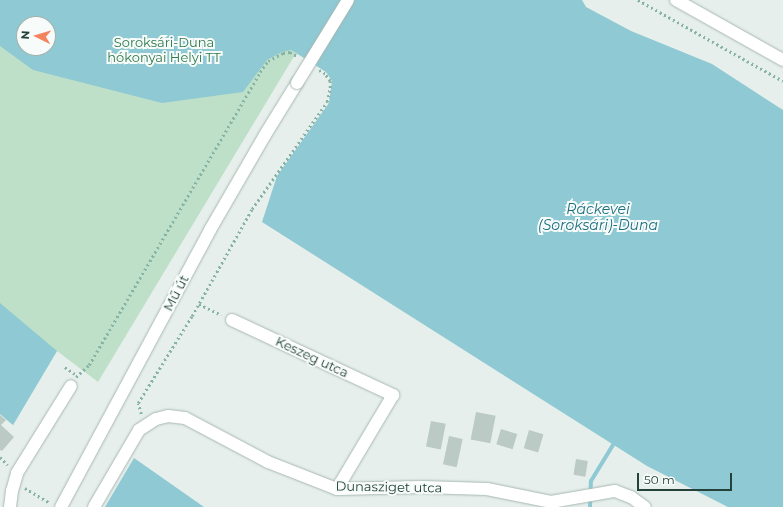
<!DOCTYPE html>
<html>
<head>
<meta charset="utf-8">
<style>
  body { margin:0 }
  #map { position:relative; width:783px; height:507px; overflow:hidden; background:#e6efeb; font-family:Montserrat,sans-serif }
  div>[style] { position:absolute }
  .green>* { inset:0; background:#bfe0c8 }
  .water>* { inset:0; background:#8ec9d4 }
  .stream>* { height:4px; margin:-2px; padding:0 2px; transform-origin:2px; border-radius:2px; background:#8ec9d4 }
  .building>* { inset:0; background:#bbcac4; transform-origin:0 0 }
  .path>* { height:2.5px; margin-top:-1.25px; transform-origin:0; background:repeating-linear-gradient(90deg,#86b3a5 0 2px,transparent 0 5px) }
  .roads { filter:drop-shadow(0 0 1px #a8b8b2) drop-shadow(0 0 1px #a8b8b2) }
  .minor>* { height:12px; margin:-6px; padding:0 6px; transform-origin:6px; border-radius:6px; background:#fff }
  .bridges { filter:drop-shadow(0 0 1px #a8b8b2) drop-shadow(0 0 1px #a8b8b2) }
  .minor-bridge>* { height:12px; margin:-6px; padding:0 6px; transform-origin:6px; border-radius:6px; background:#fff }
  span { translate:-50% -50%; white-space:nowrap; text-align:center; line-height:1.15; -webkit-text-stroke:4px #f7fbf9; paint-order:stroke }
  .park-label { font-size:13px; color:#2d7a4b }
  .street-label { font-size:13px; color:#24423a }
  .water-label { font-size:14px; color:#1c6f80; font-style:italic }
  .north { position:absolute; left:16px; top:16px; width:40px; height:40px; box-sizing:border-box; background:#f7fbf9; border:1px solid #a3b1ad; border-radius:50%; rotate:275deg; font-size:11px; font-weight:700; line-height:16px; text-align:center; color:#24423a }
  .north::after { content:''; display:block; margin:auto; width:14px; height:18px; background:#f4845f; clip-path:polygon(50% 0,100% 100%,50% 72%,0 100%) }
  .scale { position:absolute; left:637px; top:473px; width:95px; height:18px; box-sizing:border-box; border:2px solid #24423a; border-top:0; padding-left:5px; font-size:12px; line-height:14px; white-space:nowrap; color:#24423a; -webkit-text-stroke:3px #f7fbf9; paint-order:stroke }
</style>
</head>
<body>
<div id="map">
  <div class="green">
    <i style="clip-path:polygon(evenodd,0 0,323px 0,291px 50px,296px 53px,98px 382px,57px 351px,13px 425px,0 414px,0 0,24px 24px,48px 24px,48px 48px,24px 48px,24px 24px)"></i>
  </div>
  <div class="water">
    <i style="clip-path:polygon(evenodd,0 0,582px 0,586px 7px,631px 31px,712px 64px,783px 110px,783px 507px,728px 507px,647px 466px,262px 222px,277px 176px,329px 103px,332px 81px,326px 72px,296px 53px,291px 50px,282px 52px,267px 60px,243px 92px,162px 103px,33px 70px,0 46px,0 0,24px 24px,48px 24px,48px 48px,24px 48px,24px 24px)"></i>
    <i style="clip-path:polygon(0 303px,57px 351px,13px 425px,0 414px)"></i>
    <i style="clip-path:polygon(134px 458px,204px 507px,105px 507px)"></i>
  </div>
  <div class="stream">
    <i style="left:590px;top:507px;width:26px;rotate:-88deg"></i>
    <i style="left:591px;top:481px;width:42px;rotate:-58.6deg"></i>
  </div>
  <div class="building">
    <i style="left:476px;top:412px;width:20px;height:28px;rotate:11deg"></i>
    <i style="clip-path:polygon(0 415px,6px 420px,1px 425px,14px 437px,2px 451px,0 450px)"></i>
    <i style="left:431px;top:421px;width:15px;height:26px;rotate:11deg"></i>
    <i style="left:501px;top:429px;width:17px;height:16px;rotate:17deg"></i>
    <i style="left:529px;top:430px;width:15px;height:19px;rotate:16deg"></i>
    <i style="left:449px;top:436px;width:14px;height:29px;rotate:12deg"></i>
    <i style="left:576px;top:459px;width:12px;height:16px;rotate:9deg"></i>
  </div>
  <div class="path">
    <i style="left:638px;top:0;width:166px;rotate:29.2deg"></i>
    <i style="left:199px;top:304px;width:25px;rotate:26deg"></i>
    <i style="left:65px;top:367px;width:12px;rotate:35deg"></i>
    <i style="left:76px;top:377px;width:18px;rotate:-43deg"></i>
    <i style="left:89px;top:365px;width:339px;rotate:-59.7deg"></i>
    <i style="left:260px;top:72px;width:14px;rotate:-54deg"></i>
    <i style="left:268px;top:61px;width:17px;rotate:-28deg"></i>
    <i style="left:283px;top:53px;width:7px;rotate:-8deg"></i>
    <i style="left:290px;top:52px;width:10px;rotate:29deg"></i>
    <i style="left:141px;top:414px;width:11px;rotate:-105deg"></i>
    <i style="left:138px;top:403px;width:102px;rotate:-58.2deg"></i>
    <i style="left:192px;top:316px;width:123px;rotate:-60.7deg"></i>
    <i style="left:252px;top:209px;width:131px;rotate:-55deg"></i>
    <i style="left:327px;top:102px;width:14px;rotate:-78deg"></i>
    <i style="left:330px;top:88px;width:7px;rotate:-90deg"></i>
    <i style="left:330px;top:81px;width:9px;rotate:-126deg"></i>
    <i style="left:325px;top:74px;width:8px;rotate:-150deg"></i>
    <i style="left:0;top:457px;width:11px;rotate:45deg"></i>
    <i style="left:25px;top:488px;width:29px;rotate:31deg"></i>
  </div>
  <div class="roads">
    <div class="minor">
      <i style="left:676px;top:0;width:123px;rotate:29.3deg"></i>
      <i style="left:232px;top:320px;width:178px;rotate:25deg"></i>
      <i style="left:393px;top:395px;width:109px;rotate:120.8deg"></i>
      <i style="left:10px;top:507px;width:16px;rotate:-83deg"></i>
      <i style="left:12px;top:491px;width:19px;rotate:-74deg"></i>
      <i style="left:17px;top:473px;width:102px;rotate:-58.2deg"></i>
      <i style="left:61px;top:507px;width:315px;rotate:-61.7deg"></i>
      <i style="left:210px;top:230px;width:110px;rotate:-59.9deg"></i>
      <i style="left:265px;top:135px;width:61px;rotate:-58.4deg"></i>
      <i style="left:94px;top:507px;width:89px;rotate:-59.7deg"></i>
      <i style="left:139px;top:430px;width:20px;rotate:-33deg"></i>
      <i style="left:156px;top:419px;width:12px;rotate:-14deg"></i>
      <i style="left:168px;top:416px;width:17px;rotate:7deg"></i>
      <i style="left:185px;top:418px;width:94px;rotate:27.9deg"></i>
      <i style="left:268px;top:462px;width:74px;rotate:21.4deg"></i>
      <i style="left:337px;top:489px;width:85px;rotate:-1.3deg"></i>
      <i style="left:422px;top:487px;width:65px;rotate:1.8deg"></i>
      <i style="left:487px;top:489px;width:65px;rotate:11.5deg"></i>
      <i style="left:551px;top:502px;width:65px;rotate:-9.8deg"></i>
      <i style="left:615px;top:491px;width:17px;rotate:21deg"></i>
      <i style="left:631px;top:497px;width:17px;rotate:36deg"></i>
    </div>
  </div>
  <div class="bridges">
    <div class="minor-bridge">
      <i style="left:297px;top:83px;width:97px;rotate:-58.4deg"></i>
    </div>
  </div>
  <div class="park-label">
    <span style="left:164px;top:50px">Soroksári-Duna<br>hókonyai Helyi TT</span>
  </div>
  <div class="street-label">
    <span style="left:176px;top:293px;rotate:-62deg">Mű út</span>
    <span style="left:312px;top:357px;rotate:25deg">Keszeg utca</span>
    <span style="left:389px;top:487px;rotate:1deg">Dunasziget utca</span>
  </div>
  <div class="water-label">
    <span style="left:598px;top:217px">Ráckevei<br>(Soroksári)-Duna</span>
  </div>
  <div class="north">N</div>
  <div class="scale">50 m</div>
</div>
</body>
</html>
